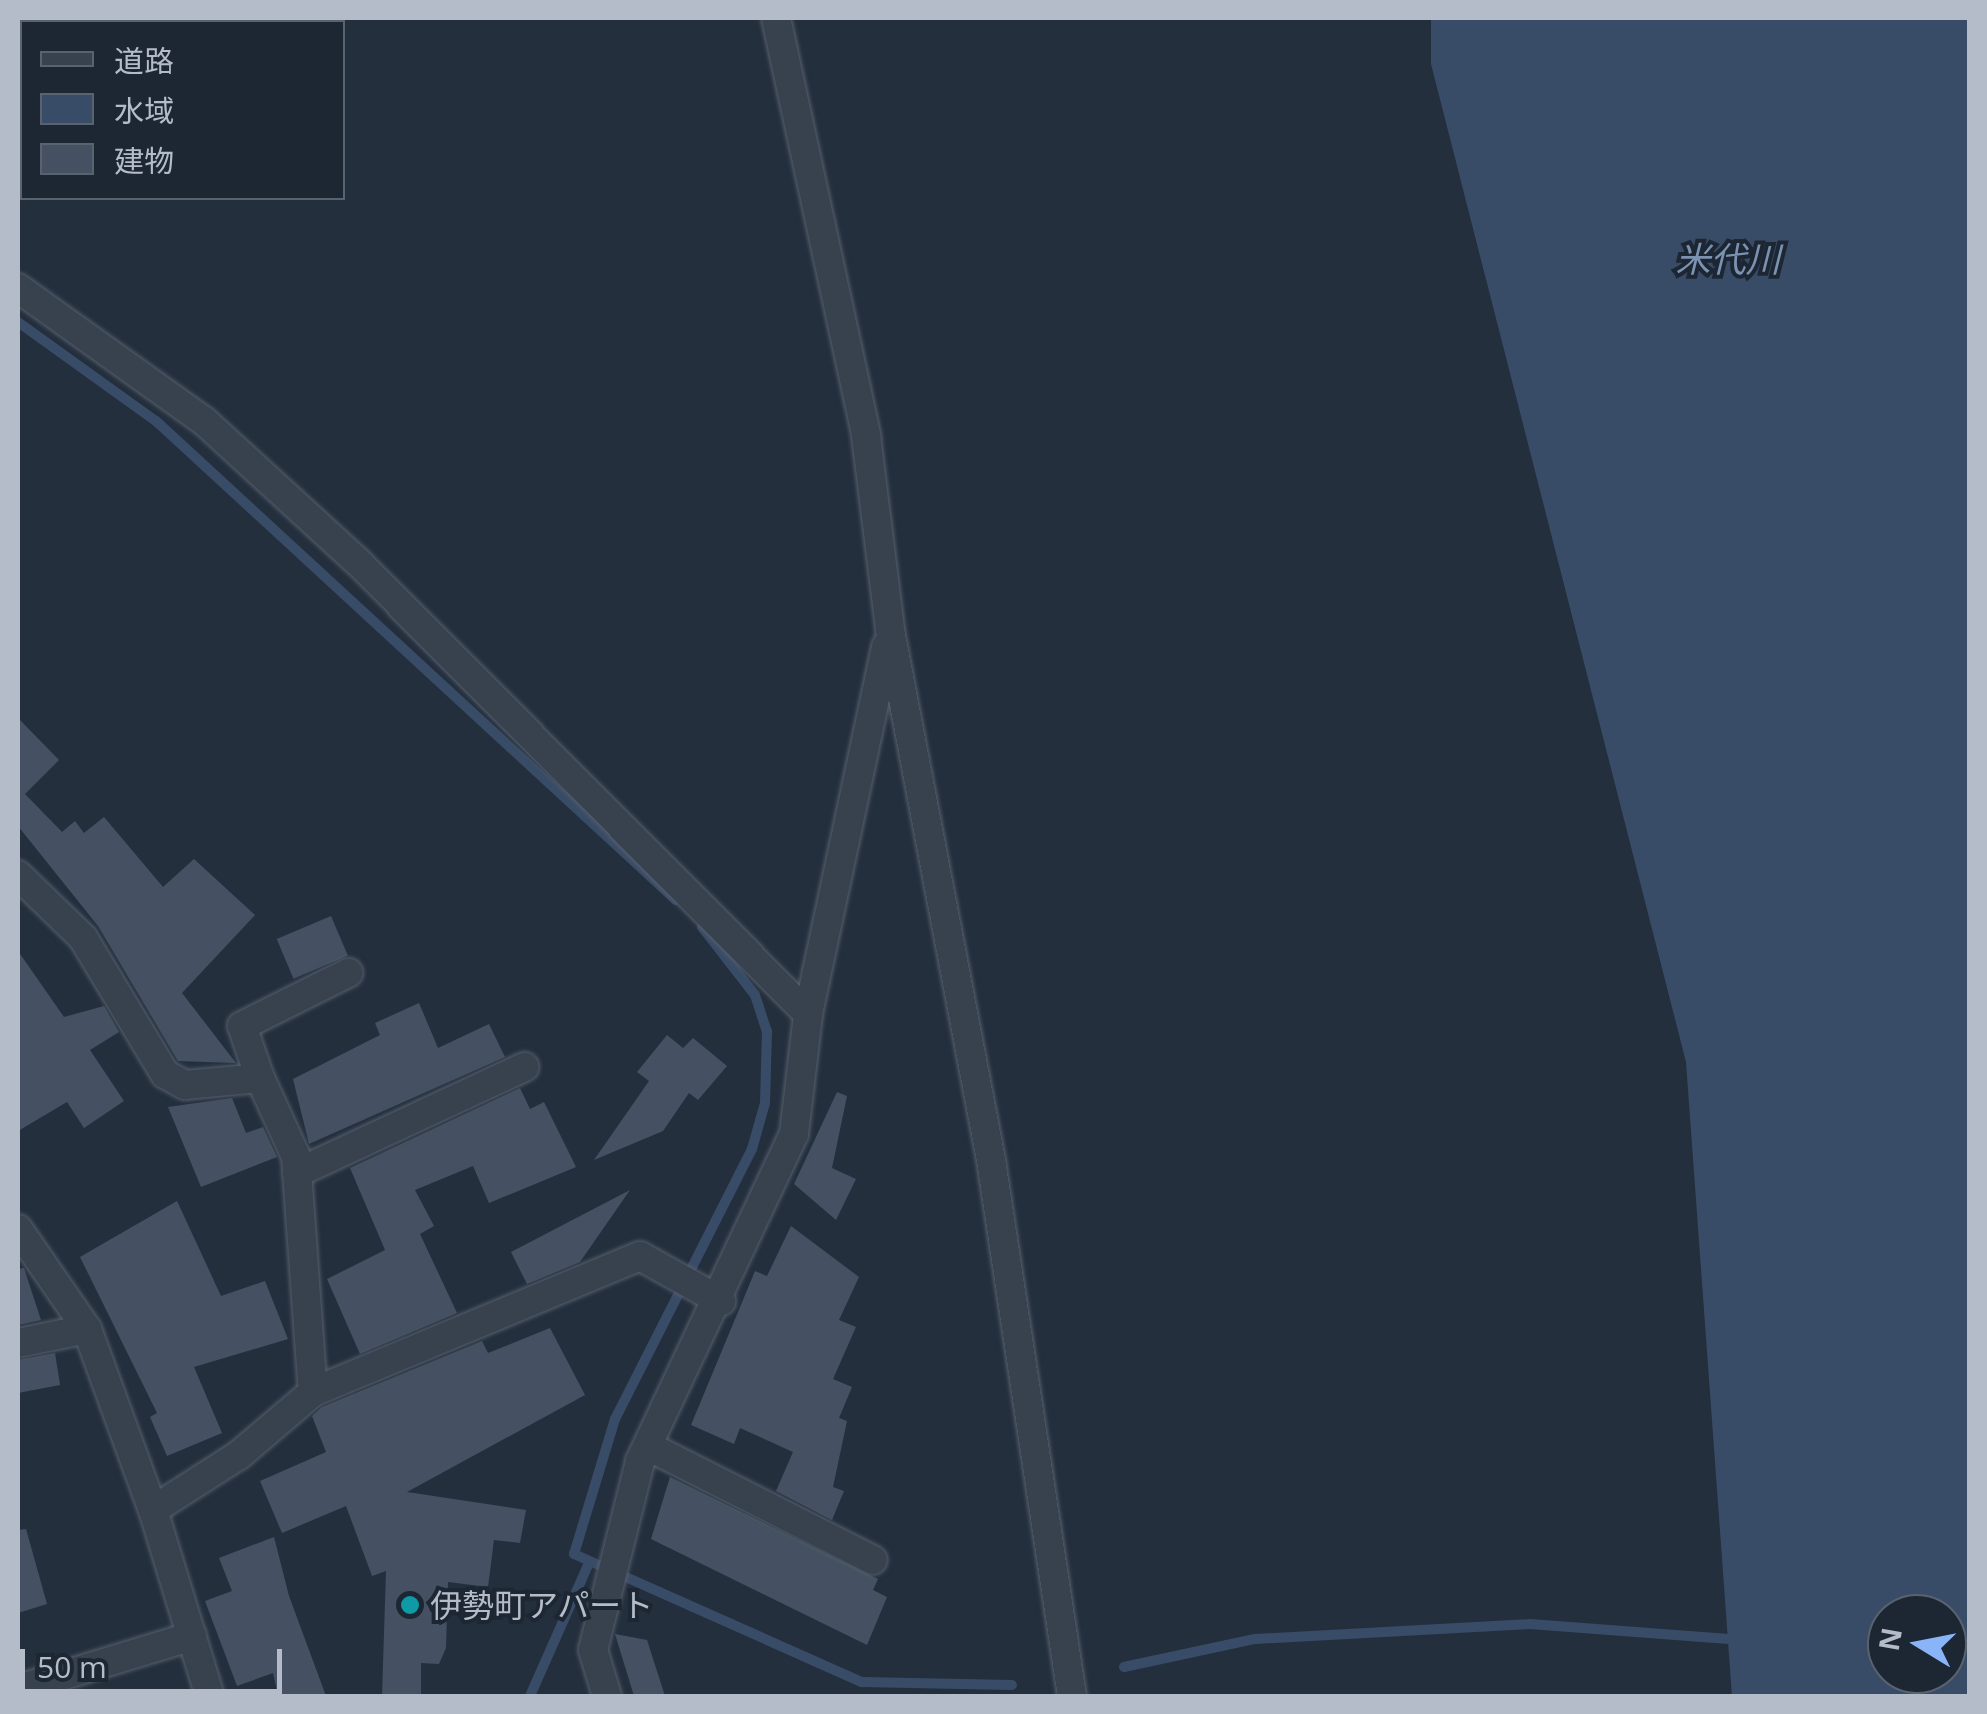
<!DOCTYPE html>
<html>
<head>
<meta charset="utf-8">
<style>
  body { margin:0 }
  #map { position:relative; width:1987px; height:1714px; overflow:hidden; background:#242f3e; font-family:"Open Sans","Noto Sans JP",sans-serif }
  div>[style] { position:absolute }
  .water>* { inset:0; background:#394c67 }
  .stream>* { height:10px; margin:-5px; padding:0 5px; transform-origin:5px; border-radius:5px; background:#394c67 }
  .building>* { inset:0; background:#455162; transform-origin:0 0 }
  .roads { filter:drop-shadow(0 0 2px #565f6c) drop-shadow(0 0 2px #565f6c) }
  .minor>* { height:28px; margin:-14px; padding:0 14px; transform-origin:14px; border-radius:14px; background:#38414e }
  .dots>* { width:28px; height:28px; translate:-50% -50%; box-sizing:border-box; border:5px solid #1d2633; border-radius:50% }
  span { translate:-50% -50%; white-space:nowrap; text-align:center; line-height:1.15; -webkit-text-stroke:8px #1d2633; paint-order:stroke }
  .poi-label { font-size:32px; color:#b4bcc9 }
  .left { translate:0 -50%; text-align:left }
  .water-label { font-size:35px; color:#7c92b1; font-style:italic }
  .frame { position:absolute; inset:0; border:20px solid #b4bcc9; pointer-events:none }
  .legend { position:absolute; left:20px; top:20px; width:325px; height:180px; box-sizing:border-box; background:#1d2633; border:2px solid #59626f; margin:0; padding:12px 18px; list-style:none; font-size:30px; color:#b4bcc9 }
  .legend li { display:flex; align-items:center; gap:20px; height:50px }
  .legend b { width:50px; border:2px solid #59626f }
  .north { position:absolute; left:1867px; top:1594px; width:100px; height:100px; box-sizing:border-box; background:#1d2633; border:2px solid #59626f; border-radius:50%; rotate:280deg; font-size:28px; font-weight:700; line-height:40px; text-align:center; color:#b4bcc9 }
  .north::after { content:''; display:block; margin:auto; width:35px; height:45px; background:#8ab4f8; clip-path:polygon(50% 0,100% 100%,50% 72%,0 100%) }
  .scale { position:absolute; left:20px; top:1649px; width:262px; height:45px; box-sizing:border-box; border:5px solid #b4bcc9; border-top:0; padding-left:12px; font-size:30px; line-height:35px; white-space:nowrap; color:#b4bcc9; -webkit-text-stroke:8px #1d2633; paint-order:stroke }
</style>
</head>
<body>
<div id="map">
  <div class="water">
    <i style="clip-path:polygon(evenodd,1431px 18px,1969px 18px,1969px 1696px,1732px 1696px,1686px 1062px,1431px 64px,1431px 18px,1887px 1614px,1947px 1614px,1947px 1674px,1887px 1674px,1887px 1614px)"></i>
  </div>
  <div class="stream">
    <i style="left:18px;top:322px;width:170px;rotate:35.7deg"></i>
    <i style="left:156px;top:421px;width:707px;rotate:42.65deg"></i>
    <i style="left:702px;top:927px;width:86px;rotate:52.1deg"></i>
    <i style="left:755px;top:995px;width:38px;rotate:72deg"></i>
    <i style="left:767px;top:1031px;width:72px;rotate:91.6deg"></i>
    <i style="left:765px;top:1103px;width:48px;rotate:105.8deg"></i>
    <i style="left:752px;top:1149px;width:303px;rotate:116.9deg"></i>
    <i style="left:615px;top:1419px;width:141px;rotate:106.9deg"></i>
    <i style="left:574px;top:1554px;width:315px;rotate:24deg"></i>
    <i style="left:862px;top:1682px;width:150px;rotate:1.1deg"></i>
    <i style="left:1124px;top:1667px;width:134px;rotate:-12.1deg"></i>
    <i style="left:1255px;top:1639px;width:275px;rotate:-3.1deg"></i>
    <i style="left:1530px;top:1624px;width:199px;rotate:4.3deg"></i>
    <i style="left:530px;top:1696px;width:143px;rotate:-66.1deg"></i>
  </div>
  <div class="building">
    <i style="clip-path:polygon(18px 718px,59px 760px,25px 794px,62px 832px,75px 821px,84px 833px,104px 817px,163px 887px,194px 859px,255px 915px,182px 993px,236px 1063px,178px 1061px,98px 926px,18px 826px)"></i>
    <i style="left:331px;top:916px;width:43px;height:59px;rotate:67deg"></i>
    <i style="clip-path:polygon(18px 951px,64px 1017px,104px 1006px,119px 1032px,90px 1050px,124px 1101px,84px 1128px,67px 1102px,18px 1131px)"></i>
    <i style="clip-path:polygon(419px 1003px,438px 1048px,489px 1024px,505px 1057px,309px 1144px,293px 1079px,380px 1035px,375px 1023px)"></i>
    <i style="clip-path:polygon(667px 1035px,683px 1048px,693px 1038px,727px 1066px,698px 1100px,689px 1093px,663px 1131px,594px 1160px,649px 1081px,637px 1072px)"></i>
    <i style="clip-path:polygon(520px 1088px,530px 1109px,544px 1102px,576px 1167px,489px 1203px,473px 1166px,415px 1190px,434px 1226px,420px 1234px,457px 1313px,360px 1354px,327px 1279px,385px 1250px,350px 1168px)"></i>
    <i style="clip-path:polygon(837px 1092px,847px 1096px,832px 1168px,856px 1179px,836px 1220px,794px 1184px)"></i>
    <i style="clip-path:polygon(232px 1098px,246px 1133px,263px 1127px,277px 1157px,201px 1187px,168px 1107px)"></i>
    <i style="clip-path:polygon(630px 1190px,580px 1262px,527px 1284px,511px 1252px)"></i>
    <i style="clip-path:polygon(177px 1201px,221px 1296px,265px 1281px,288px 1339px,194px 1367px,222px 1433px,167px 1456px,150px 1417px,157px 1413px,80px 1257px)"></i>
    <i style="clip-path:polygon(791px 1226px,859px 1277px,839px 1320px,856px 1327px,833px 1379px,852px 1387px,839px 1418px,847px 1421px,833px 1487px,844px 1491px,832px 1520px,776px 1491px,793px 1452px,740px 1428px,734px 1444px,691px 1425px,755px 1271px,767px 1276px)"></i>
    <i style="clip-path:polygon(24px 1268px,41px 1320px,18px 1325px,18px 1269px)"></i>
    <i style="clip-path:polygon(550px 1328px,585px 1395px,407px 1492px,526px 1510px,520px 1543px,494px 1540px,488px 1587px,448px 1582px,446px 1648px,439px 1664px,421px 1663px,421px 1696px,382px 1696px,386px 1571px,372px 1576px,346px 1506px,282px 1533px,260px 1481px,326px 1452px,312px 1416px,322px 1407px,482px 1341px,488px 1353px)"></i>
    <i style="clip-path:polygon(55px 1353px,60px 1385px,18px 1393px,18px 1360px)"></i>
    <i style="clip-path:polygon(670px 1477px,878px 1579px,873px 1590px,887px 1597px,867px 1645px,651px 1539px)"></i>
    <i style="clip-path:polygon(26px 1529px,47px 1604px,18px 1613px,18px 1530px)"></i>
    <i style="clip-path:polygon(274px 1537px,289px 1596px,326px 1696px,278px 1696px,273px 1673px,237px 1686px,205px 1601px,232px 1591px,219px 1558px)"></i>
    <i style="clip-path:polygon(615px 1634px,647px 1640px,665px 1696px,634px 1696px)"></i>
  </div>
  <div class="roads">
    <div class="minor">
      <i style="left:776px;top:18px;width:428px;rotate:77.8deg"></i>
      <i style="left:866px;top:436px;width:195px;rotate:82.9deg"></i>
      <i style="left:890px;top:630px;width:540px;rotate:79.21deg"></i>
      <i style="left:991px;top:1160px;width:542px;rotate:81.41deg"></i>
      <i style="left:18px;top:288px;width:229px;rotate:35.6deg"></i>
      <i style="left:204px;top:421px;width:212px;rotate:42.5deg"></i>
      <i style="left:360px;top:564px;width:635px;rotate:45.13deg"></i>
      <i style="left:18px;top:875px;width:91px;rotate:44.1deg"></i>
      <i style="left:83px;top:938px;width:159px;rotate:58.9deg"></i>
      <i style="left:165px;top:1074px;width:23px;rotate:29deg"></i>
      <i style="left:185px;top:1085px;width:75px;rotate:-5.3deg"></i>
      <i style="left:260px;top:1078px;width:87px;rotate:65.5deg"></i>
      <i style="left:296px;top:1157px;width:236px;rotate:85.9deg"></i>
      <i style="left:260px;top:1078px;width:55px;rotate:-109.1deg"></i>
      <i style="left:242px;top:1026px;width:119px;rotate:-26.6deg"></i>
      <i style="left:297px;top:1173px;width:251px;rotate:-25deg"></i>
      <i style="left:18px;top:1229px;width:121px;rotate:55.4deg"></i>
      <i style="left:87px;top:1329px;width:193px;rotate:70deg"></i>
      <i style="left:153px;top:1510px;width:102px;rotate:-32.6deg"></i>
      <i style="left:239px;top:1455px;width:97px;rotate:-40.4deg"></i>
      <i style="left:313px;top:1392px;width:354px;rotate:-22.6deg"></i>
      <i style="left:640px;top:1256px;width:93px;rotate:29.1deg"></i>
      <i style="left:18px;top:1343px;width:70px;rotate:-11.5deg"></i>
      <i style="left:648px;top:1446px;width:252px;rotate:26.9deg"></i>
      <i style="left:153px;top:1510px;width:195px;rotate:73deg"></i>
      <i style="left:18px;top:1689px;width:182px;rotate:-16.9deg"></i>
      <i style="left:607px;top:1696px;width:48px;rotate:-106.9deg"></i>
      <i style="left:593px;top:1650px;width:195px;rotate:-76deg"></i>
      <i style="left:640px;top:1461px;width:361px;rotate:-64.8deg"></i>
      <i style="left:794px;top:1134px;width:121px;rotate:-83.3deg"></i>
      <i style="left:808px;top:1014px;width:376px;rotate:-78deg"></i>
    </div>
  </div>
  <div class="dots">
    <i style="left:410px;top:1605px;background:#0f9aa8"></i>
  </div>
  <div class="poi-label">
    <span class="left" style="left:430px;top:1605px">伊勢町アパート</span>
  </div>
  <div class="water-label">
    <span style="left:1728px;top:259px">米代川</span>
  </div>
  <div class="frame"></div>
  <ul class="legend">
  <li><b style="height:12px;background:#38414e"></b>道路</li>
  <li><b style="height:28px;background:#394c67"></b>水域</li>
  <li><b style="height:28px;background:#455162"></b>建物</li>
  </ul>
  <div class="north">N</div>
  <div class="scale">50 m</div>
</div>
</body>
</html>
